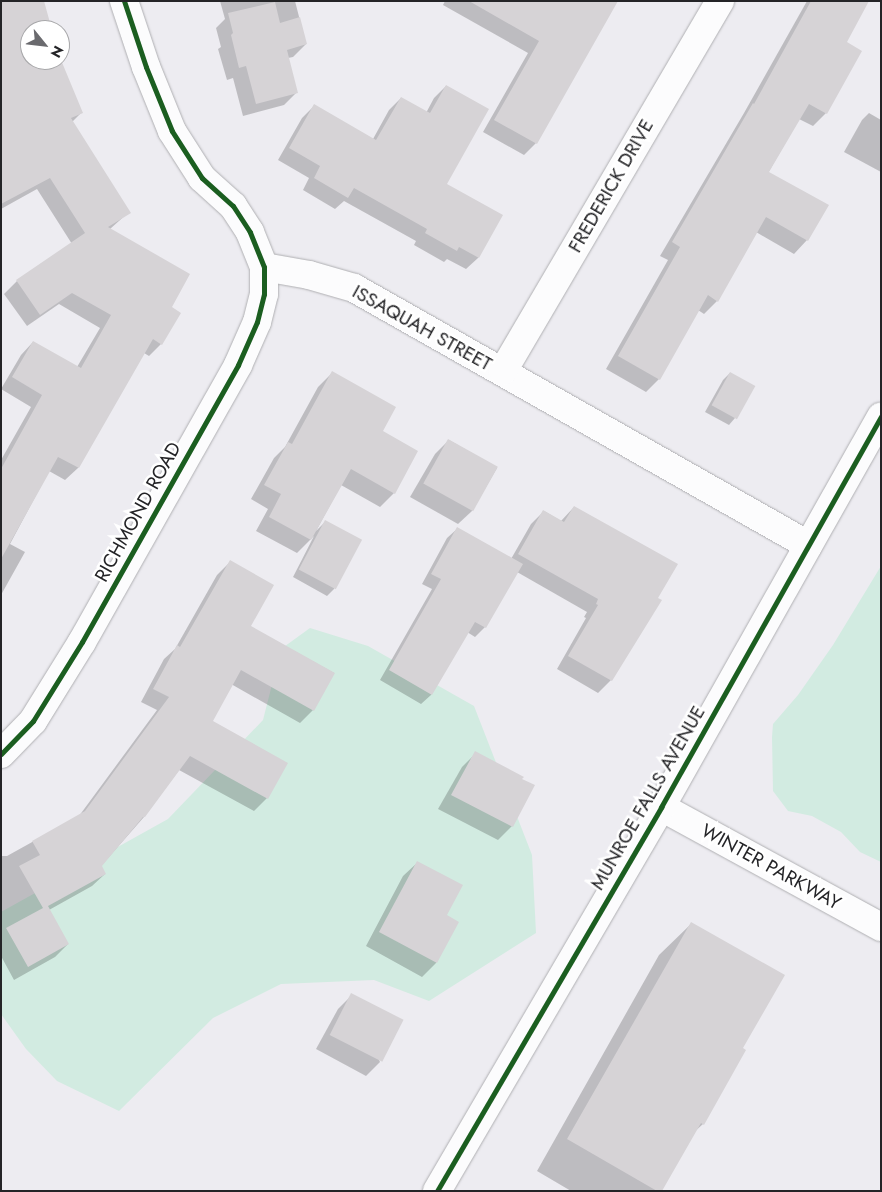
<!DOCTYPE html>
<html>
<head>
<meta charset="utf-8">
<style>
  body { margin:0 }
  #map { position:relative; width:882px; height:1192px; overflow:hidden; background:#edecf1; font-family:Jost,sans-serif }
  div>[style] { position:absolute }
  .green>* { inset:0; background:#d2ebe1 }
  .shadow>* { inset:0; background:#0003 }
  .building>* { inset:0; background:#d6d3d6; transform-origin:0 0 }
  .roads { filter:drop-shadow(0 0 1px #afafb2) drop-shadow(0 0 1px #afafb2) }
  .minor>* { height:28px; margin:-14px; padding:0 14px; transform-origin:14px; border-radius:14px; background:#fcfcfd }
  .cycleway>* { height:5px; margin:-2.5px; padding:0 2.5px; transform-origin:2.5px; border-radius:2.5px; background:#1b5e20 }
  span { translate:-50% -50%; white-space:nowrap; text-align:center; line-height:1.15; -webkit-text-stroke:5px #fff; paint-order:stroke }
  .street-label { font-size:19px; color:#242427 }
  .frame { position:absolute; inset:0; border:2px solid #242427; pointer-events:none }
  .north { position:absolute; left:20px; top:20px; width:50px; height:50px; box-sizing:border-box; background:#fff; border:1px solid #a7a7a9; border-radius:50%; rotate:119deg; font-size:14px; font-weight:700; line-height:20px; text-align:center; color:#242427 }
  .north::after { content:''; display:block; margin:auto; width:18px; height:22px; background:#6a6a6e; clip-path:polygon(50% 0,100% 100%,50% 72%,0 100%) }
</style>
</head>
<body>
<div id="map">
  <div class="green">
    <i style="clip-path:polygon(881px 566px,881px 862px,860px 852px,841px 832px,812px 816px,788px 811px,773px 791px,772px 737px,773px 724px,798px 695px,833px 645px)"></i>
    <i style="clip-path:polygon(310px 628px,368px 646px,474px 706px,532px 855px,536px 933px,429px 1001px,374px 980px,281px 984px,213px 1018px,119px 1111px,57px 1081px,26px 1049px,1px 1014px,1px 912px,168px 819px,263px 720px,281px 649px)"></i>
  </div>
  <div class="shadow">
    <i style="clip-path:polygon(1px 1px,51px 30px,30px 30px,30px 60px,60px 60px,81px 113px,72px 122px,129px 212px,110px 229px,170px 307px,161px 344px,149px 356px,144px 353px,78px 468px,65px 480px,49px 471px,10px 544px,25px 552px,1px 595px,1px 460px,31px 407px,1px 389px,21px 355px,33px 342px,77px 367px,100px 328px,59px 304px,27px 326px,4px 294px,17px 281px,72px 244px,37px 189px,1px 209px)"></i>
    <i style="clip-path:polygon(220px 1px,295px 1px,306px 44px,293px 57px,288px 58px,297px 92px,284px 105px,243px 116px,233px 78px,227px 80px,218px 49px,221px 47px,216px 28px,225px 19px)"></i>
    <i style="clip-path:polygon(445px 1px,616px 1px,536px 143px,524px 155px,483px 132px,528px 53px,443px 5px)"></i>
    <i style="clip-path:polygon(807px 1px,867px 1px,845px 43px,826px 113px,813px 126px,799px 119px,768px 173px,807px 240px,794px 254px,756px 232px,717px 301px,704px 314px,698px 310px,659px 379px,646px 392px,606px 369px,668px 260px,660px 256px,744px 113px)"></i>
    <i style="clip-path:polygon(446px 86px,445px 185px,501px 215px,478px 258px,466px 269px,447px 259px,444px 262px,414px 245px,416px 241px,344px 201px,335px 209px,303px 190px,309px 178px,278px 160px,302px 118px,314px 106px,373px 139px,389px 110px,401px 98px,426px 113px,434px 98px)"></i>
    <i style="clip-path:polygon(869px 113px,881px 120px,881px 172px,844px 152px,862px 120px)"></i>
    <i style="clip-path:polygon(332px 373px,381px 432px,394px 493px,380px 507px,341px 485px,316px 531px,325px 522px,360px 541px,334px 589px,327px 596px,293px 577px,314px 536px,297px 553px,256px 531px,268px 509px,251px 499px,274px 458px,285px 447px,318px 387px)"></i>
    <i style="clip-path:polygon(730px 373px,735px 418px,729px 425px,705px 412px,723px 380px)"></i>
    <i style="clip-path:polygon(449px 440px,497px 468px,472px 511px,458px 524px,410px 497px,435px 454px)"></i>
    <i style="clip-path:polygon(574px 507px,676px 564px,611px 680px,598px 693px,557px 669px,586px 618px,584px 617px,587px 612px,517px 572px,485px 627px,475px 637px,467px 632px,431px 695px,421px 704px,380px 680px,432px 589px,422px 584px,447px 538px,457px 529px,511px 559px,531px 524px,544px 511px,561px 521px)"></i>
    <i style="clip-path:polygon(230px 562px,250px 627px,334px 673px,313px 710px,300px 723px,231px 684px,211px 721px,267px 798px,254px 811px,179px 770px,144px 817px,101px 866px,105px 874px,92px 886px,49px 910px,68px 944px,55px 957px,14px 980px,1px 956px,1px 856px,7px 856px,79px 816px,157px 710px,141px 702px,164px 659px,175px 649px,217px 575px)"></i>
    <i style="clip-path:polygon(476px 753px,512px 826px,498px 840px,438px 809px,462px 767px)"></i>
    <i style="clip-path:polygon(417px 863px,445px 916px,457px 922px,436px 963px,422px 977px,366px 946px,403px 876px)"></i>
    <i style="clip-path:polygon(691px 924px,741px 1049px,703px 1124px,692px 1134px,660px 1191px,571px 1191px,537px 1171px,659px 955px)"></i>
    <i style="clip-path:polygon(352px 995px,380px 1062px,366px 1076px,316px 1049px,338px 1009px)"></i>
  </div>
  <div class="building">
    <i style="clip-path:polygon(1px 1px,44px 1px,52px 30px,30px 30px,30px 60px,61px 60px,83px 113px,71px 118px,131px 213px,108px 227px,190px 274px,172px 307px,181px 313px,162px 345px,153px 339px,79px 468px,58px 457px,1px 559px,1px 469px,42px 395px,12px 377px,33px 341px,81px 368px,111px 315px,72px 293px,40px 315px,16px 280px,85px 233px,50px 178px,1px 204px)"></i>
    <i style="clip-path:polygon(469px 1px,618px 1px,537px 144px,494px 120px,539px 41px)"></i>
    <i style="clip-path:polygon(811px 1px,869px 1px,847px 42px,862px 51px,827px 114px,809px 104px,769px 172px,829px 205px,808px 241px,766px 217px,718px 302px,708px 295px,660px 380px,618px 356px,680px 247px,672px 242px,753px 103px,754px 104px)"></i>
    <i style="clip-path:polygon(275px 2px,280px 23px,300px 17px,307px 44px,287px 50px,298px 93px,256px 104px,246px 66px,239px 68px,231px 35px,233px 33px,228px 13px)"></i>
    <i style="clip-path:polygon(446px 85px,489px 109px,447px 184px,503px 215px,479px 258px,459px 247px,457px 251px,425px 233px,427px 229px,354px 188px,348px 198px,314px 178px,320px 166px,289px 148px,314px 104px,376px 140px,401px 97px,430px 113px)"></i>
    <i style="clip-path:polygon(332px 371px,396px 407px,383px 431px,418px 451px,395px 494px,351px 469px,311px 540px,269px 517px,281px 494px,264px 485px,288px 442px,292px 444px)"></i>
    <i style="left:730px;top:372px;width:29px;height:38px;rotate:29deg"></i>
    <i style="left:448px;top:439px;width:57px;height:51px;rotate:29deg"></i>
    <i style="clip-path:polygon(574px 506px,678px 564px,658px 598px,662px 600px,612px 681px,568px 656px,598px 605px,596px 604px,598px 599px,518px 554px,543px 510px,564px 522px)"></i>
    <i style="left:325px;top:520px;width:42px;height:56px;rotate:28deg"></i>
    <i style="clip-path:polygon(457px 527px,523px 564px,486px 628px,475px 622px,432px 695px,389px 670px,441px 579px,431px 574px)"></i>
    <i style="clip-path:polygon(230px 560px,274px 585px,251px 626px,335px 673px,314px 711px,241px 670px,213px 721px,288px 763px,268px 799px,190px 756px,145px 817px,143px 817px,102px 866px,106px 874px,48px 906px,69px 944px,28px 967px,6px 928px,43px 908px,19px 866px,40px 855px,32px 841px,85px 811px,169px 697px,153px 689px,177px 645px,180px 647px)"></i>
    <i style="clip-path:polygon(475px 751px,524px 777px,522px 779px,535px 785px,513px 827px,451px 795px)"></i>
    <i style="clip-path:polygon(417px 861px,463px 885px,447px 915px,459px 922px,437px 963px,379px 932px)"></i>
    <i style="clip-path:polygon(691px 922px,785px 975px,743px 1048px,746px 1050px,704px 1125px,701px 1123px,662px 1191px,657px 1191px,567px 1139px)"></i>
    <i style="left:351px;top:993px;width:59px;height:47px;rotate:27deg"></i>
  </div>
  <div class="roads">
    <div class="minor">
      <i style="left:264px;top:267px;width:46px;rotate:10.1deg"></i>
      <i style="left:309px;top:275px;width:47px;rotate:16.1deg"></i>
      <i style="left:354px;top:288px;width:522px;rotate:29.51deg"></i>
      <i style="left:503px;top:371px;width:429px;rotate:-59.6deg"></i>
      <i style="left:1px;top:754px;width:46px;rotate:-45.9deg"></i>
      <i style="left:33px;top:721px;width:93px;rotate:-58.2deg"></i>
      <i style="left:82px;top:642px;width:318px;rotate:-60.6deg"></i>
      <i style="left:238px;top:365px;width:47px;rotate:-66.2deg"></i>
      <i style="left:257px;top:322px;width:29px;rotate:-76deg"></i>
      <i style="left:264px;top:294px;width:27px;rotate:-90deg"></i>
      <i style="left:264px;top:267px;width:38px;rotate:-112deg"></i>
      <i style="left:250px;top:232px;width:31px;rotate:-123deg"></i>
      <i style="left:233px;top:206px;width:42px;rotate:-137.9deg"></i>
      <i style="left:202px;top:178px;width:56px;rotate:-122.6deg"></i>
      <i style="left:172px;top:131px;width:69px;rotate:-112.1deg"></i>
      <i style="left:146px;top:67px;width:70px;rotate:-108.4deg"></i>
      <i style="left:661px;top:807px;width:251px;rotate:28.6deg"></i>
      <i style="left:437px;top:1191px;width:445px;rotate:-59.7deg"></i>
      <i style="left:661px;top:807px;width:448px;rotate:-60.6deg"></i>
    </div>
  </div>
  <div class="cycleway">
    <i style="left:1px;top:754px;width:46px;rotate:-45.9deg"></i>
    <i style="left:33px;top:721px;width:93px;rotate:-58.2deg"></i>
    <i style="left:82px;top:642px;width:318px;rotate:-60.6deg"></i>
    <i style="left:238px;top:365px;width:47px;rotate:-66.2deg"></i>
    <i style="left:257px;top:322px;width:29px;rotate:-76deg"></i>
    <i style="left:264px;top:294px;width:27px;rotate:-90deg"></i>
    <i style="left:264px;top:267px;width:38px;rotate:-112deg"></i>
    <i style="left:250px;top:232px;width:31px;rotate:-123deg"></i>
    <i style="left:233px;top:206px;width:42px;rotate:-137.9deg"></i>
    <i style="left:202px;top:178px;width:56px;rotate:-122.6deg"></i>
    <i style="left:172px;top:131px;width:69px;rotate:-112.1deg"></i>
    <i style="left:146px;top:67px;width:70px;rotate:-108.4deg"></i>
    <i style="left:437px;top:1191px;width:445px;rotate:-59.7deg"></i>
    <i style="left:661px;top:807px;width:448px;rotate:-60.6deg"></i>
  </div>
  <div class="street-label">
    <span style="left:611px;top:186px;rotate:-60deg">FREDERICK DRIVE</span>
    <span style="left:422px;top:328px;rotate:29deg">ISSAQUAH STREET</span>
    <span style="left:138px;top:512px;rotate:-61deg">RICHMOND ROAD</span>
    <span style="left:648px;top:798px;rotate:-60deg">MUNROE FALLS AVENUE</span>
    <span style="left:771px;top:867px;rotate:29deg">WINTER PARKWAY</span>
  </div>
  <div class="frame"></div>
  <div class="north">N</div>
</div>
</body>
</html>
